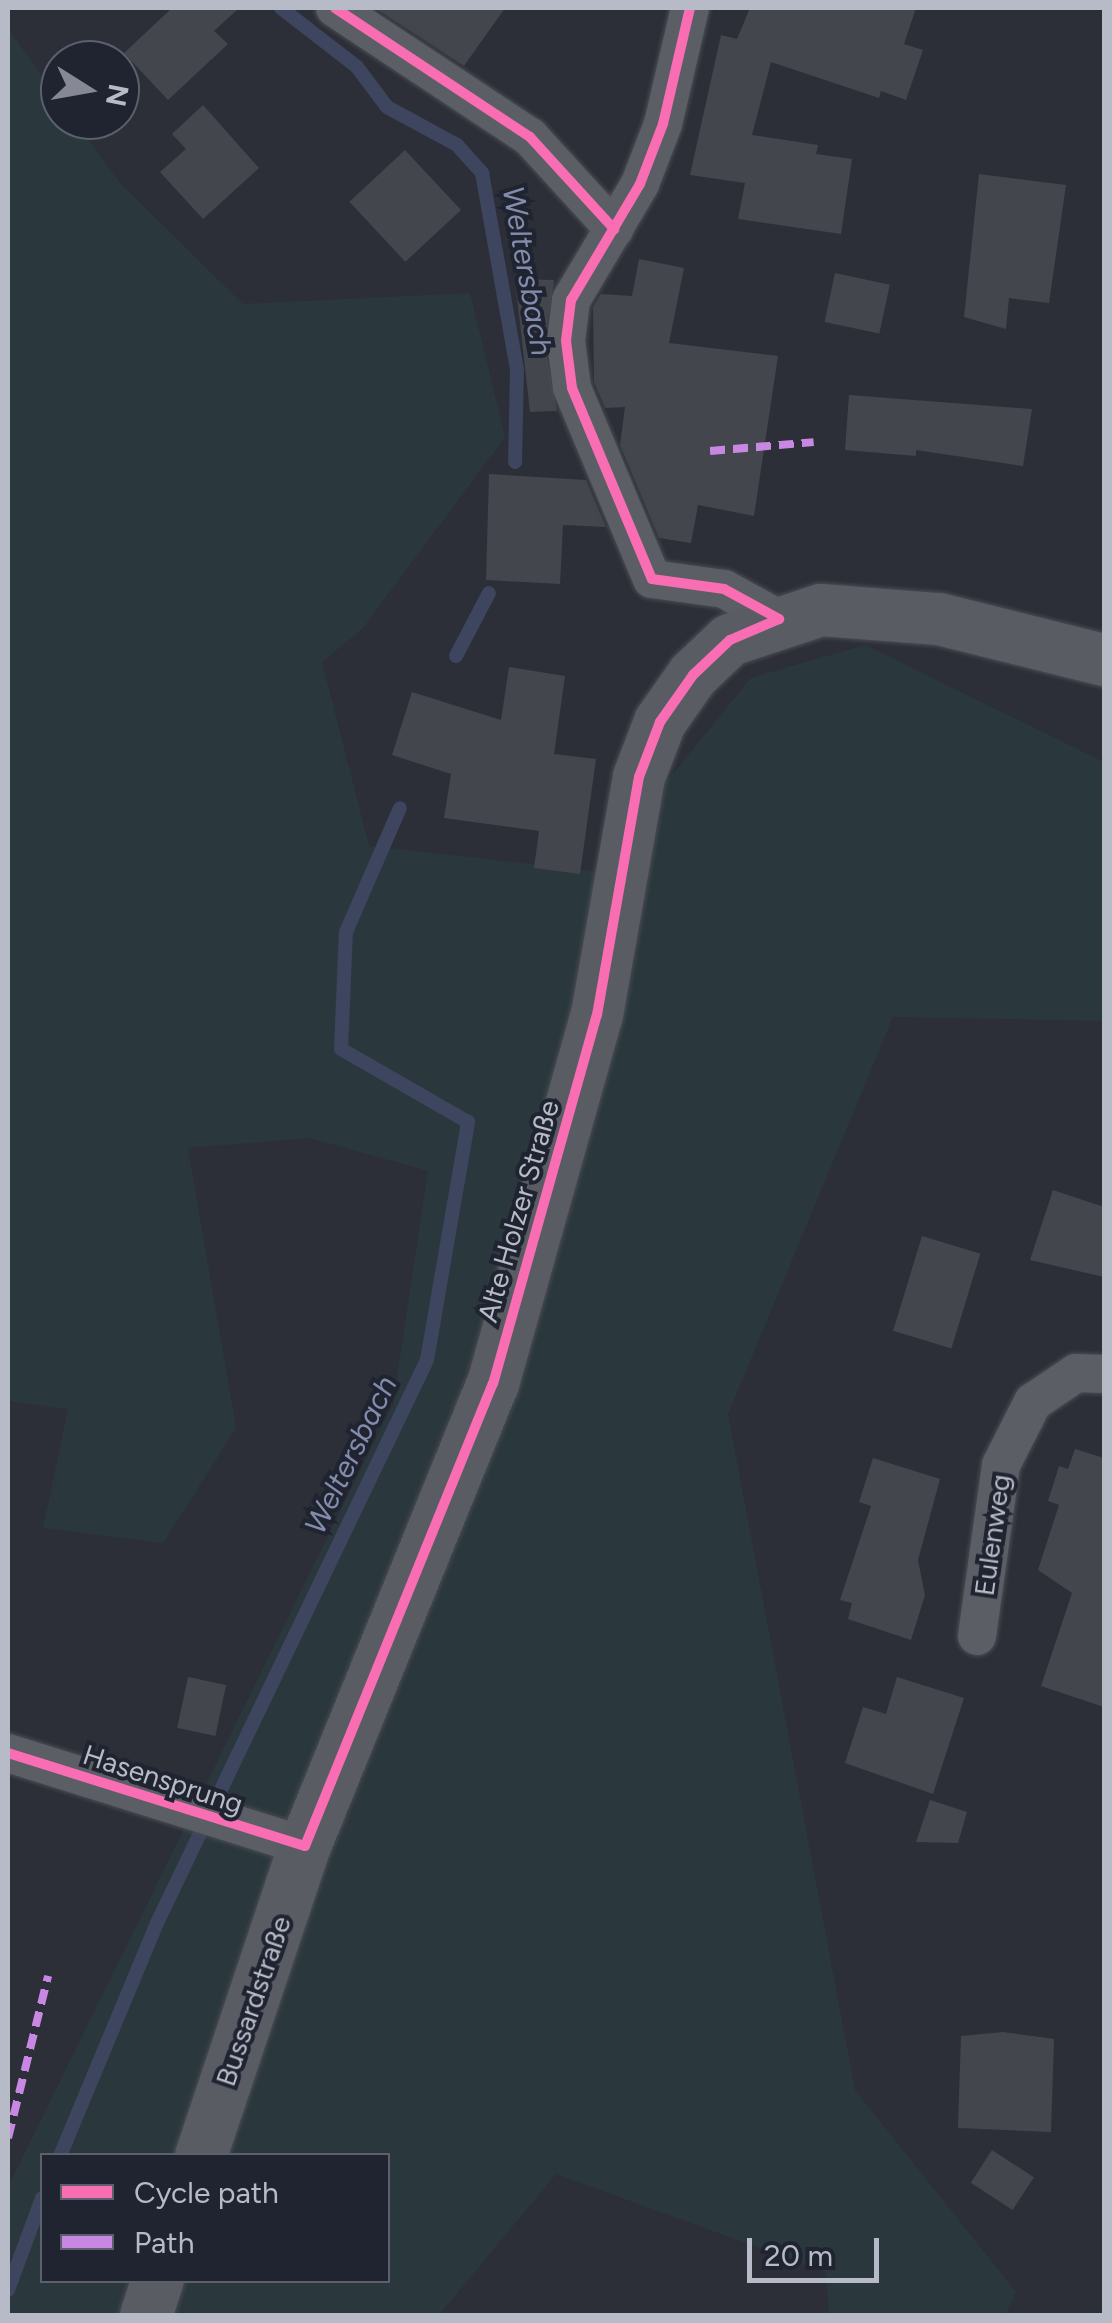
<!DOCTYPE html>
<html>
<head>
<meta charset="utf-8">
<style>
  body { margin:0 }
  #map { position:relative; width:1112px; height:2323px; overflow:hidden; background:#2c2f38; font-family:Figtree,sans-serif }
  div>[style] { position:absolute }
  .green>* { inset:0; background:#2a383d }
  .stream>* { height:14px; margin:-7px; padding:0 7px; transform-origin:7px; border-radius:7px; background:#3e455f }
  .building>* { inset:0; background:#43464d; transform-origin:0 0 }
  .roads { filter:drop-shadow(0 0 2px #4a4c52) drop-shadow(0 0 2px #4a4c52) }
  .street>* { height:38px; margin:-19px; padding:0 19px; transform-origin:19px; border-radius:19px; background:#5c5e65 }
  .secondary>* { height:52px; margin:-26px; padding:0 26px; transform-origin:26px; border-radius:26px; background:#5a5c64 }
  .quiet>* { height:8px; margin-top:-4px; transform-origin:0; background:repeating-linear-gradient(90deg,#c787e3 0 15px,transparent 0 23px) }
  .cycleway>* { height:10px; margin:-5px; padding:0 5px; transform-origin:5px; border-radius:5px; background:#f96db3 }
  span { translate:-50% -50%; white-space:nowrap; text-align:center; line-height:1.15; -webkit-text-stroke:8px #202431; paint-order:stroke }
  .street-label { font-size:28px; color:#b7bac7 }
  .water-label { font-size:30px; color:#838cab; font-style:italic }
  .frame { position:absolute; inset:0; border:10px solid #b7bac7; pointer-events:none }
  .legend { position:absolute; left:40px; top:2153px; width:350px; height:130px; box-sizing:border-box; background:#202431; border:2px solid #5c606d; margin:0; padding:12px 18px; list-style:none; font-size:30px; color:#b7bac7 }
  .legend li { display:flex; align-items:center; gap:20px; height:50px }
  .legend b { width:50px; border:2px solid #5c606d }
  .north { position:absolute; left:40px; top:40px; width:100px; height:100px; box-sizing:border-box; background:#202431; border:2px solid #5c606d; border-radius:50%; rotate:101deg; font-size:28px; font-weight:700; line-height:40px; text-align:center; color:#b7bac7 }
  .north::after { content:''; display:block; margin:auto; width:35px; height:45px; background:#868995; clip-path:polygon(50% 0,100% 100%,50% 72%,0 100%) }
  .scale { position:absolute; left:747px; top:2238px; width:132px; height:45px; box-sizing:border-box; border:5px solid #b7bac7; border-top:0; padding-left:12px; font-size:30px; line-height:35px; white-space:nowrap; color:#b7bac7; -webkit-text-stroke:8px #202431; paint-order:stroke }
</style>
</head>
<body>
<div id="map">
  <div class="green">
    <i style="clip-path:polygon(evenodd,8px 29px,60px 101px,60px 120px,74px 120px,119px 182px,243px 304px,470px 293px,505px 437px,363px 628px,322px 662px,369px 846px,594px 871px,751px 678px,865px 645px,1104px 762px,1104px 1021px,893px 1017px,728px 1414px,855px 2090px,1016px 2292px,1005px 2315px,829px 2315px,826px 2272px,556px 2174px,439px 2315px,8px 2315px,8px 2187px,393px 1404px,428px 1171px,310px 1138px,188px 1148px,236px 1428px,163px 1543px,43px 1528px,68px 1409px,8px 1401px,8px 29px,42px 2156px,388px 2156px,388px 2280px,42px 2280px,42px 2156px)"></i>
  </div>
  <div class="stream">
    <i style="left:281px;top:8px;width:96px;rotate:37.8deg"></i>
    <i style="left:357px;top:67px;width:50px;rotate:53.1deg"></i>
    <i style="left:387px;top:107px;width:80px;rotate:28.5deg"></i>
    <i style="left:457px;top:145px;width:38px;rotate:48deg"></i>
    <i style="left:482px;top:173px;width:199px;rotate:79.9deg"></i>
    <i style="left:517px;top:369px;width:93px;rotate:91.2deg"></i>
    <i style="left:456px;top:656px;width:71px;rotate:-62.4deg"></i>
    <i style="left:60px;top:2156px;width:252px;rotate:-67.4deg"></i>
    <i style="left:157px;top:1923px;width:624px;rotate:-64.38deg"></i>
    <i style="left:427px;top:1360px;width:242px;rotate:-80.2deg"></i>
    <i style="left:468px;top:1122px;width:146px;rotate:-150.1deg"></i>
    <i style="left:341px;top:1049px;width:117px;rotate:-87.6deg"></i>
    <i style="left:346px;top:932px;width:135px;rotate:-66.5deg"></i>
    <i style="left:8px;top:2290px;width:98px;rotate:-69.7deg"></i>
  </div>
  <div class="building">
    <i style="clip-path:polygon(172px 8px,239px 8px,214px 31px,228px 44px,168px 100px,124px 53px)"></i>
    <i style="clip-path:polygon(375px 8px,505px 8px,464px 66px)"></i>
    <i style="clip-path:polygon(750px 8px,916px 8px,904px 44px,923px 50px,906px 100px,881px 91px,879px 98px,771px 62px,752px 135px,818px 145px,816px 154px,852px 159px,841px 234px,738px 219px,745px 183px,690px 175px,721px 35px,737px 39px)"></i>
    <i style="clip-path:polygon(203px 105px,259px 168px,203px 219px,160px 172px,186px 149px,172px 134px)"></i>
    <i style="left:405px;top:150px;width:82px;height:76px;rotate:47deg"></i>
    <i style="clip-path:polygon(979px 174px,1066px 185px,1049px 303px,1009px 298px,1006px 329px,964px 317px)"></i>
    <i style="clip-path:polygon(639px 259px,684px 268px,669px 343px,778px 356px,754px 516px,698px 505px,691px 543px,659px 538px,620px 445px,625px 407px,605px 408px,594px 382px,593px 307px,601px 294px,632px 296px)"></i>
    <i style="left:835px;top:273px;width:56px;height:50px;rotate:12deg"></i>
    <i style="clip-path:polygon(515px 279px,554px 280px,544px 343px,557px 411px,530px 412px)"></i>
    <i style="clip-path:polygon(849px 395px,1032px 409px,1023px 466px,916px 450px,916px 456px,845px 450px)"></i>
    <i style="clip-path:polygon(489px 474px,586px 480px,606px 527px,563px 525px,560px 584px,486px 580px)"></i>
    <i style="clip-path:polygon(509px 667px,565px 676px,554px 754px,596px 759px,580px 874px,534px 868px,539px 831px,444px 818px,451px 774px,392px 755px,412px 692px,501px 720px)"></i>
    <i style="clip-path:polygon(1053px 1190px,1104px 1207px,1104px 1277px,1030px 1260px)"></i>
    <i style="left:922px;top:1236px;width:61px;height:99px;rotate:17deg"></i>
    <i style="clip-path:polygon(1075px 1449px,1104px 1458px,1104px 1707px,1041px 1686px,1072px 1593px,1038px 1570px,1059px 1505px,1048px 1501px,1059px 1466px,1068px 1469px)"></i>
    <i style="clip-path:polygon(873px 1458px,940px 1479px,918px 1560px,925px 1595px,911px 1640px,848px 1619px,852px 1603px,840px 1600px,871px 1506px,859px 1502px)"></i>
    <i style="left:188px;top:1677px;width:39px;height:52px;rotate:12deg"></i>
    <i style="clip-path:polygon(897px 1677px,964px 1698px,933px 1794px,845px 1763px,863px 1707px,886px 1714px)"></i>
    <i style="clip-path:polygon(930px 1800px,967px 1812px,958px 1843px,916px 1842px)"></i>
    <i style="clip-path:polygon(1003px 2032px,1054px 2039px,1051px 2132px,958px 2128px,961px 2036px)"></i>
    <i style="left:992px;top:2150px;width:50px;height:39px;rotate:33deg"></i>
  </div>
  <div class="roads">
    <div class="street">
      <i style="left:335px;top:8px;width:234px;rotate:33.5deg"></i>
      <i style="left:530px;top:137px;width:125px;rotate:47.6deg"></i>
      <i style="left:690px;top:8px;width:119px;rotate:103.1deg"></i>
      <i style="left:663px;top:124px;width:64px;rotate:111deg"></i>
      <i style="left:640px;top:184px;width:135px;rotate:120.7deg"></i>
      <i style="left:571px;top:300px;width:41px;rotate:97deg"></i>
      <i style="left:566px;top:341px;width:47px;rotate:82.7deg"></i>
      <i style="left:572px;top:388px;width:207px;rotate:67.3deg"></i>
      <i style="left:652px;top:579px;width:73px;rotate:7.9deg"></i>
      <i style="left:724px;top:589px;width:63px;rotate:28.6deg"></i>
      <i style="left:977px;top:1636px;width:173px;rotate:-82deg"></i>
      <i style="left:1001px;top:1465px;width:71px;rotate:-63.1deg"></i>
      <i style="left:1033px;top:1402px;width:52px;rotate:-34deg"></i>
      <i style="left:1076px;top:1373px;width:28px;rotate:2deg"></i>
      <i style="left:8px;top:1753px;width:311px;rotate:17.4deg"></i>
    </div>
    <div class="secondary">
      <i style="left:201px;top:2156px;width:327px;rotate:-71.5deg"></i>
      <i style="left:305px;top:1846px;width:499px;rotate:-67.9deg"></i>
      <i style="left:493px;top:1384px;width:383px;rotate:-74.3deg"></i>
      <i style="left:597px;top:1015px;width:242px;rotate:-80deg"></i>
      <i style="left:639px;top:777px;width:59px;rotate:-69.1deg"></i>
      <i style="left:660px;top:722px;width:57px;rotate:-54.9deg"></i>
      <i style="left:693px;top:675px;width:51px;rotate:-43.4deg"></i>
      <i style="left:730px;top:640px;width:96px;rotate:-18.2deg"></i>
      <i style="left:821px;top:610px;width:118px;rotate:4.4deg"></i>
      <i style="left:939px;top:619px;width:170px;rotate:14deg"></i>
      <i style="left:146px;top:2316px;width:38px;rotate:-72deg"></i>
    </div>
  </div>
  <div class="quiet">
    <i style="left:710px;top:451px;width:104px;rotate:-4.9deg"></i>
    <i style="left:8px;top:2138px;width:167px;rotate:-76.1deg"></i>
  </div>
  <div class="cycleway">
    <i style="left:335px;top:8px;width:234px;rotate:33.5deg"></i>
    <i style="left:530px;top:137px;width:125px;rotate:47.6deg"></i>
    <i style="left:690px;top:8px;width:119px;rotate:103.1deg"></i>
    <i style="left:663px;top:124px;width:64px;rotate:111deg"></i>
    <i style="left:640px;top:184px;width:135px;rotate:120.7deg"></i>
    <i style="left:571px;top:300px;width:41px;rotate:97deg"></i>
    <i style="left:566px;top:341px;width:47px;rotate:82.7deg"></i>
    <i style="left:572px;top:388px;width:207px;rotate:67.3deg"></i>
    <i style="left:652px;top:579px;width:73px;rotate:7.9deg"></i>
    <i style="left:724px;top:589px;width:63px;rotate:28.6deg"></i>
    <i style="left:8px;top:1753px;width:311px;rotate:17.4deg"></i>
    <i style="left:305px;top:1846px;width:499px;rotate:-67.9deg"></i>
    <i style="left:493px;top:1384px;width:383px;rotate:-74.3deg"></i>
    <i style="left:597px;top:1015px;width:242px;rotate:-80deg"></i>
    <i style="left:639px;top:777px;width:59px;rotate:-69.1deg"></i>
    <i style="left:660px;top:722px;width:57px;rotate:-54.9deg"></i>
    <i style="left:693px;top:675px;width:51px;rotate:-43.4deg"></i>
    <i style="left:730px;top:640px;width:53px;rotate:-23.2deg"></i>
  </div>
  <div class="street-label">
    <span style="left:518px;top:1211px;rotate:-74deg">Alte Holzer Straße</span>
    <span style="left:992px;top:1535px;rotate:-82deg">Eulenweg</span>
    <span style="left:163px;top:1779px;rotate:18deg">Hasensprung</span>
    <span style="left:253px;top:2001px;rotate:-71deg">Bussardstraße</span>
  </div>
  <div class="water-label">
    <span style="left:527px;top:271px;rotate:80deg">Weltersbach</span>
    <span style="left:351px;top:1455px;rotate:-64deg">Weltersbach</span>
  </div>
  <div class="frame"></div>
  <ul class="legend">
  <li><b style="height:12px;background:#f96db3"></b>Cycle path</li>
  <li><b style="height:12px;background:#c787e3"></b>Path</li>
  </ul>
  <div class="north">N</div>
  <div class="scale">20 m</div>
</div>
</body>
</html>
